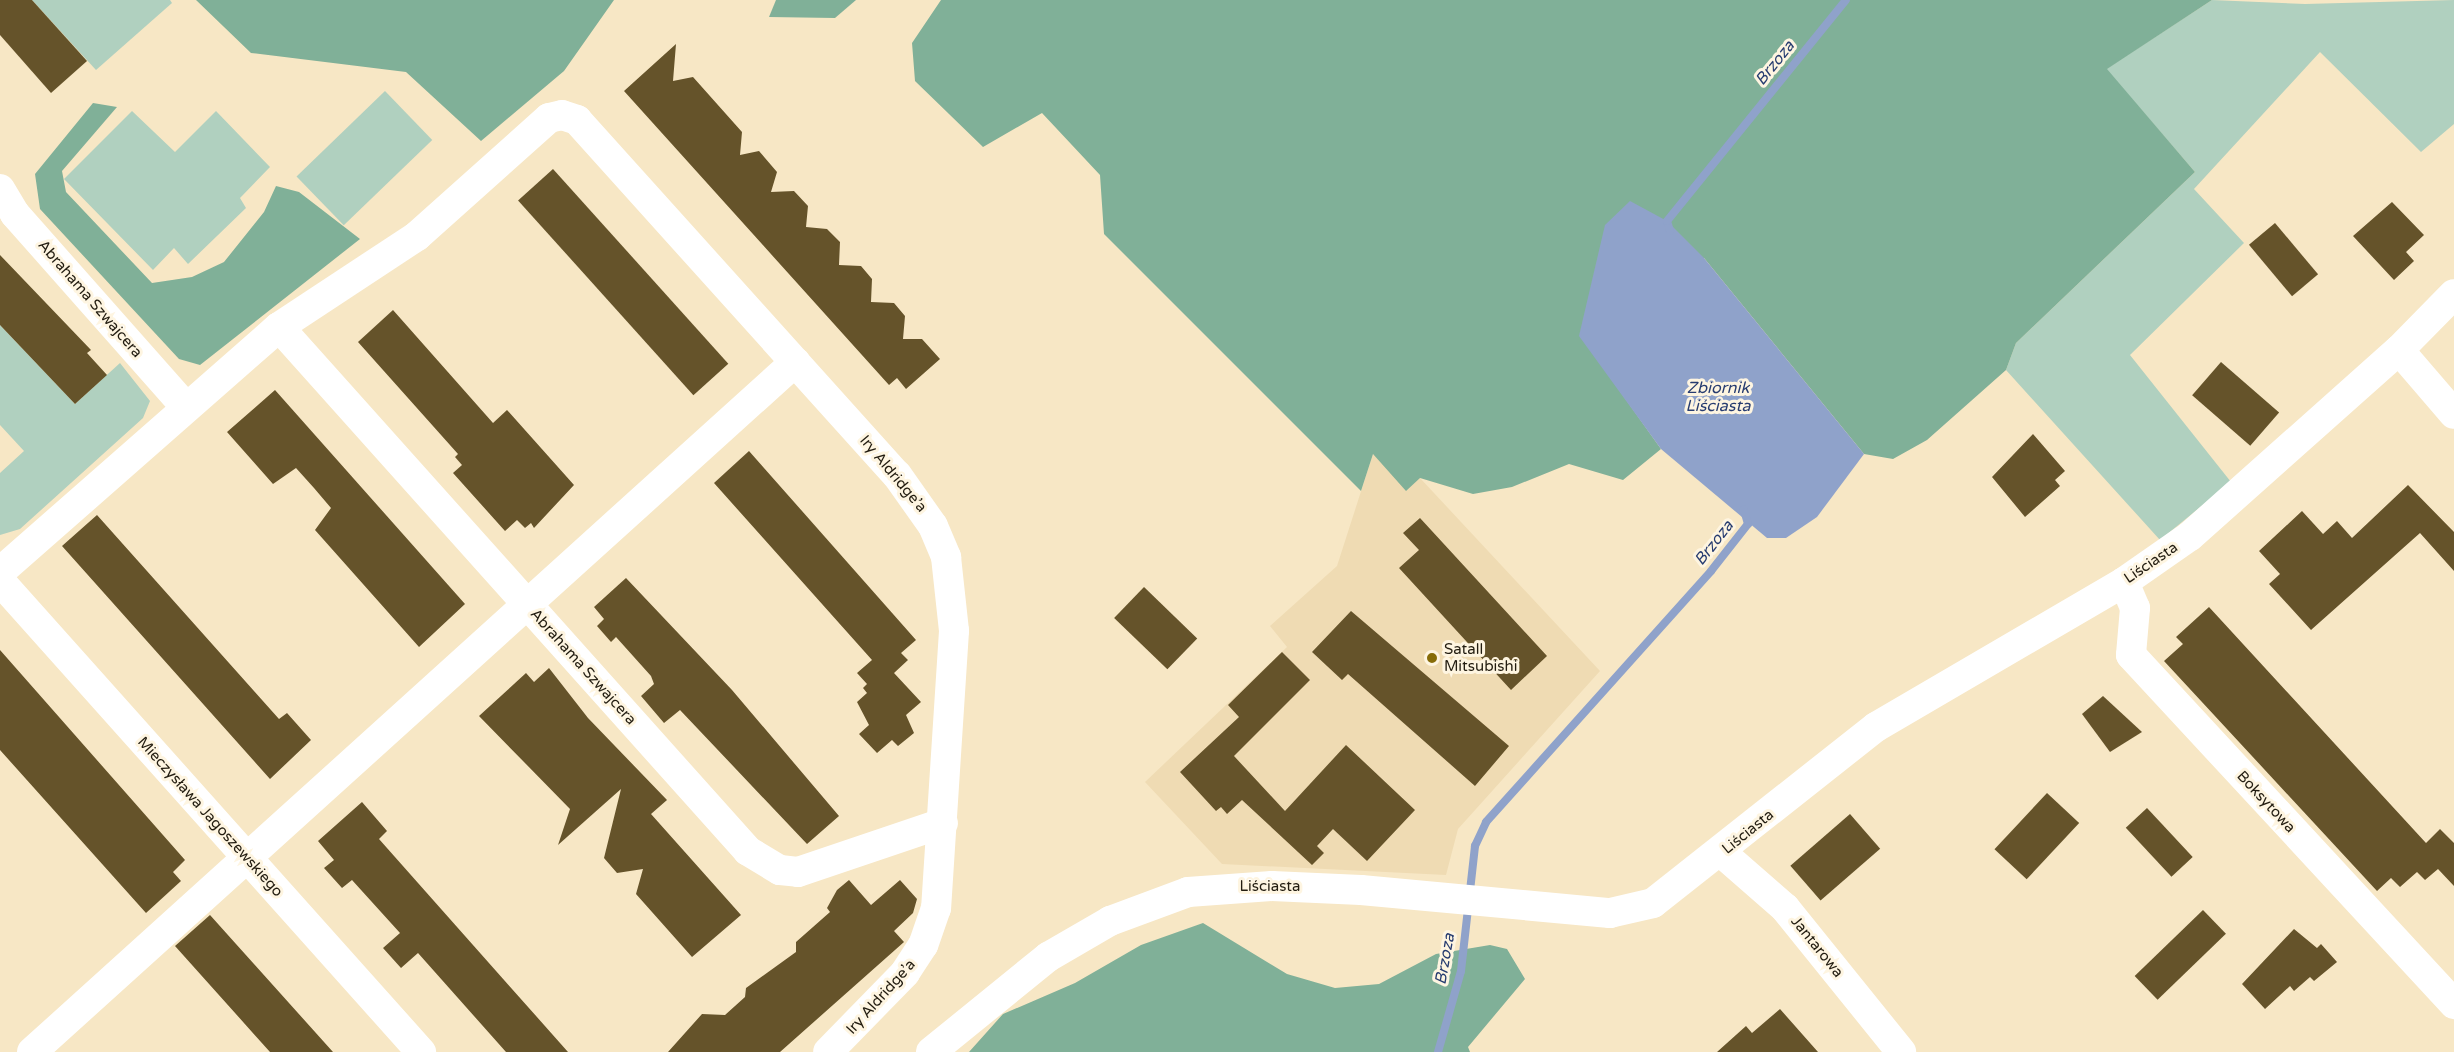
<!DOCTYPE html>
<html>
<head>
<meta charset="utf-8">
<style>
  body { margin:0 }
  #map { position:relative; width:2454px; height:1052px; overflow:hidden; background:#f7e7c5; font-family:"Varela Round",sans-serif }
  div>[style] { position:absolute }
  .built>* { inset:0; background:#efdbb3 }
  .green>* { inset:0; background:#b0d0bf; transform-origin:0 0 }
  .forest>* { inset:0; background:#80b098 }
  .water>* { inset:0; background:#8fa2ca }
  .stream>* { height:8px; margin:-4px; padding:0 4px; transform-origin:4px; border-radius:4px; background:#8fa2ca }
  .building>* { inset:0; background:#65532a; transform-origin:0 0 }
  .minor>* { height:30px; margin:-15px; padding:0 15px; transform-origin:15px; border-radius:15px; background:#fff }
  .dots>* { width:16px; height:16px; translate:-50% -50%; box-sizing:border-box; border:3px solid #fef5e1; border-radius:50% }
  span { translate:-50% -50%; white-space:nowrap; text-align:center; line-height:1.15; -webkit-text-stroke:6px #fef5e1; paint-order:stroke }
  .street-label { font-size:15px; color:#221c10 }
  .poi-label { font-size:15px; color:#221c10 }
  .left { translate:0 -50%; text-align:left }
  .water-label { font-size:16px; color:#273c70; font-style:italic }
</style>
</head>
<body>
<div id="map">
  <div class="built">
    <i style="clip-path:polygon(1373px 454px,1420px 478px,1600px 671px,1458px 829px,1446px 875px,1222px 864px,1145px 782px,1287px 647px,1270px 626px,1337px 566px)"></i>
  </div>
  <div class="green">
    <i style="clip-path:polygon(32px 0,170px 0,172px 3px,96px 70px)"></i>
    <i style="clip-path:polygon(2212px 0,2305px 4px,2454px 0,2454px 124px,2421px 152px,2320px 52px,2194px 189px,2244px 243px,2130px 355px,2231px 482px,2160px 540px,2006px 370px,2016px 343px,2195px 172px,2106px 69px)"></i>
    <i style="left:385px;top:91px;width:68px;height:123px;rotate:46deg"></i>
    <i style="clip-path:polygon(132px 111px,175px 152px,216px 111px,270px 167px,240px 198px,246px 208px,188px 264px,174px 248px,153px 270px,64px 179px)"></i>
    <i style="clip-path:polygon(0 325px,75px 404px,120px 363px,150px 401px,143px 418px,20px 529px,0 535px,0 473px,24px 451px,0 425px)"></i>
  </div>
  <div class="forest">
    <i style="clip-path:polygon(196px 0,614px 0,564px 71px,481px 141px,406px 72px,251px 53px)"></i>
    <i style="clip-path:polygon(776px 0,856px 0,835px 18px,769px 17px)"></i>
    <i style="clip-path:polygon(941px 0,2212px 0,2107px 69px,2195px 172px,2016px 343px,2006px 370px,1927px 440px,1893px 459px,1864px 454px,1704px 258px,1580px 335px,1661px 449px,1623px 480px,1569px 464px,1512px 487px,1473px 494px,1420px 478px,1406px 491px,1373px 454px,1361px 491px,1104px 234px,1100px 175px,1042px 113px,983px 147px,915px 81px,912px 43px)"></i>
    <i style="clip-path:polygon(93px 103px,117px 107px,62px 171px,66px 192px,152px 283px,192px 277px,224px 262px,264px 212px,276px 186px,299px 192px,360px 239px,200px 365px,179px 359px,40px 209px,35px 174px)"></i>
    <i style="clip-path:polygon(1203px 923px,1287px 974px,1335px 988px,1379px 984px,1436px 954px,1490px 945px,1507px 949px,1525px 979px,1468px 1047px,1470px 1052px,969px 1052px,1003px 1014px,1075px 983px,1141px 945px)"></i>
  </div>
  <div class="water">
    <i style="clip-path:polygon(1630px 201px,1667px 221px,1704px 258px,1864px 454px,1817px 517px,1786px 538px,1767px 538px,1661px 449px,1579px 336px,1605px 225px)"></i>
  </div>
  <div class="stream">
    <i style="left:1670px;top:231px;width:10px;rotate:-107deg"></i>
    <i style="left:1667px;top:221px;width:284px;rotate:-51deg"></i>
    <i style="left:1438px;top:1052px;width:84px;rotate:-74.1deg"></i>
    <i style="left:1461px;top:971px;width:126px;rotate:-83.6deg"></i>
    <i style="left:1475px;top:846px;width:26px;rotate:-65deg"></i>
    <i style="left:1486px;top:822px;width:337px;rotate:-48.1deg"></i>
    <i style="left:1711px;top:571px;width:60px;rotate:-51.8deg"></i>
    <i style="left:1748px;top:524px;width:15px;rotate:-106deg"></i>
  </div>
  <div class="building">
    <i style="clip-path:polygon(0 0,32px 0,87px 61px,51px 93px,0 35px)"></i>
    <i style="clip-path:polygon(676px 44px,673px 81px,693px 77px,742px 132px,740px 155px,759px 151px,777px 172px,771px 192px,794px 191px,808px 206px,806px 227px,827px 229px,840px 242px,839px 265px,861px 266px,872px 279px,871px 302px,894px 303px,905px 316px,903px 339px,922px 339px,940px 359px,906px 389px,897px 378px,889px 385px,624px 91px)"></i>
    <i style="left:553px;top:169px;width:262px;height:47px;rotate:48deg"></i>
    <i style="clip-path:polygon(2392px 202px,2424px 235px,2406px 252px,2414px 261px,2394px 280px,2353px 236px)"></i>
    <i style="left:2275px;top:223px;width:67px;height:34px;rotate:50deg"></i>
    <i style="clip-path:polygon(0 255px,91px 350px,87px 353px,107px 375px,75px 404px,0 325px)"></i>
    <i style="clip-path:polygon(393px 310px,493px 423px,507px 410px,574px 485px,534px 528px,531px 523px,525px 528px,517px 520px,505px 531px,453px 473px,462px 465px,455px 457px,458px 454px,358px 342px)"></i>
    <i style="left:2221px;top:362px;width:77px;height:44px;rotate:41deg"></i>
    <i style="clip-path:polygon(275px 390px,465px 604px,419px 647px,315px 530px,331px 508px,314px 488px,296px 468px,273px 484px,227px 432px)"></i>
    <i style="clip-path:polygon(2033px 434px,2065px 471px,2055px 480px,2060px 486px,2025px 517px,1992px 477px)"></i>
    <i style="clip-path:polygon(749px 451px,916px 640px,901px 653px,908px 660px,894px 673px,921px 702px,906px 715px,914px 733px,898px 746px,892px 740px,877px 753px,859px 734px,869px 725px,857px 702px,867px 693px,863px 688px,867px 684px,857px 673px,872px 660px,714px 483px)"></i>
    <i style="clip-path:polygon(2408px 485px,2454px 532px,2454px 571px,2420px 533px,2311px 630px,2269px 584px,2280px 574px,2259px 551px,2302px 511px,2323px 534px,2337px 521px,2352px 538px)"></i>
    <i style="clip-path:polygon(97px 515px,279px 719px,287px 713px,311px 740px,270px 779px,62px 546px)"></i>
    <i style="clip-path:polygon(1420px 518px,1547px 656px,1511px 690px,1399px 568px,1419px 550px,1403px 533px)"></i>
    <i style="clip-path:polygon(626px 578px,732px 690px,839px 816px,807px 844px,680px 710px,664px 723px,641px 696px,654px 684px,651px 676px,616px 637px,611px 642px,597px 626px,604px 619px,594px 607px)"></i>
    <i style="left:1144px;top:587px;width:74px;height:43px;rotate:44deg"></i>
    <i style="clip-path:polygon(2209px 607px,2426px 843px,2440px 829px,2454px 843px,2454px 886px,2438px 869px,2425px 880px,2417px 872px,2400px 887px,2391px 878px,2377px 891px,2164px 661px,2183px 644px,2176px 637px)"></i>
    <i style="clip-path:polygon(1351px 611px,1509px 746px,1475px 786px,1348px 674px,1342px 680px,1312px 652px)"></i>
    <i style="clip-path:polygon(0 650px,185px 860px,173px 872px,181px 881px,146px 913px,0 750px)"></i>
    <i style="clip-path:polygon(1282px 652px,1310px 680px,1234px 756px,1285px 811px,1346px 745px,1415px 810px,1367px 861px,1333px 829px,1317px 846px,1324px 853px,1312px 865px,1242px 800px,1227px 814px,1221px 807px,1216px 811px,1180px 772px,1239px 717px,1228px 705px)"></i>
    <i style="clip-path:polygon(549px 668px,588px 718px,667px 800px,651px 814px,741px 915px,692px 957px,636px 894px,643px 869px,617px 873px,604px 858px,621px 789px,558px 845px,570px 809px,479px 716px,526px 673px,534px 682px)"></i>
    <i style="clip-path:polygon(2103px 696px,2142px 732px,2110px 752px,2082px 714px)"></i>
    <i style="left:2047px;top:793px;width:44px;height:77px;rotate:43deg"></i>
    <i style="clip-path:polygon(362px 802px,387px 831px,379px 839px,568px 1052px,506px 1052px,418px 953px,401px 968px,383px 948px,400px 933px,352px 880px,342px 888px,324px 868px,334px 860px,318px 841px)"></i>
    <i style="left:2147px;top:808px;width:67px;height:29px;rotate:47deg"></i>
    <i style="left:1850px;top:814px;width:46px;height:79px;rotate:49deg"></i>
    <i style="clip-path:polygon(849px 880px,871px 905px,900px 880px,917px 899px,913px 913px,894px 931px,904px 942px,780px 1052px,668px 1052px,702px 1014px,725px 1015px,745px 997px,746px 988px,796px 952px,796px 942px,830px 912px,827px 908px,837px 890px)"></i>
    <i style="left:2203px;top:910px;width:33px;height:95px;rotate:46deg"></i>
    <i style="clip-path:polygon(210px 915px,236px 944px,333px 1052px,270px 1052px,175px 946px)"></i>
    <i style="clip-path:polygon(2294px 929px,2317px 948px,2321px 944px,2337px 962px,2314px 981px,2310px 977px,2294px 991px,2290px 986px,2265px 1009px,2242px 984px)"></i>
    <i style="clip-path:polygon(1780px 1009px,1818px 1052px,1717px 1052px,1746px 1026px,1752px 1033px)"></i>
  </div>
  <div class="minor">
    <i style="left:0;top:189px;width:29px;rotate:59deg"></i>
    <i style="left:15px;top:214px;width:256px;rotate:48.5deg"></i>
    <i style="left:279px;top:327px;width:703px;rotate:48.17deg"></i>
    <i style="left:748px;top:851px;width:37px;rotate:31deg"></i>
    <i style="left:780px;top:870px;width:18px;rotate:6deg"></i>
    <i style="left:798px;top:872px;width:153px;rotate:-18.7deg"></i>
    <i style="left:2399px;top:350px;width:84px;rotate:49.3deg"></i>
    <i style="left:0;top:572px;width:371px;rotate:-41.3deg"></i>
    <i style="left:279px;top:327px;width:165px;rotate:-33.4deg"></i>
    <i style="left:417px;top:236px;width:177px;rotate:-41.8deg"></i>
    <i style="left:549px;top:118px;width:13px;rotate:-13deg"></i>
    <i style="left:562px;top:115px;width:16px;rotate:18deg"></i>
    <i style="left:577px;top:120px;width:478px;rotate:48deg"></i>
    <i style="left:897px;top:475px;width:62px;rotate:54.8deg"></i>
    <i style="left:933px;top:526px;width:34px;rotate:67deg"></i>
    <i style="left:946px;top:557px;width:74px;rotate:83.8deg"></i>
    <i style="left:954px;top:631px;width:278px;rotate:93.7deg"></i>
    <i style="left:936px;top:908px;width:39px;rotate:109deg"></i>
    <i style="left:923px;top:945px;width:33px;rotate:123deg"></i>
    <i style="left:905px;top:973px;width:110px;rotate:134.3deg"></i>
    <i style="left:0;top:581px;width:632px;rotate:48.21deg"></i>
    <i style="left:2124px;top:582px;width:28px;rotate:67deg"></i>
    <i style="left:2135px;top:608px;width:47px;rotate:94.9deg"></i>
    <i style="left:2131px;top:655px;width:476px;rotate:47.2deg"></i>
    <i style="left:1722px;top:853px;width:84px;rotate:41.1deg"></i>
    <i style="left:1785px;top:908px;width:185px;rotate:51.1deg"></i>
    <i style="left:32px;top:1052px;width:1029px;rotate:-42.12deg"></i>
    <i style="left:931px;top:1052px;width:151px;rotate:-39.1deg"></i>
    <i style="left:1048px;top:957px;width:72px;rotate:-30.1deg"></i>
    <i style="left:1110px;top:921px;width:83px;rotate:-20.4deg"></i>
    <i style="left:1188px;top:892px;width:84px;rotate:-4.1deg"></i>
    <i style="left:1272px;top:886px;width:89px;rotate:2.6deg"></i>
    <i style="left:1361px;top:890px;width:250px;rotate:5.3deg"></i>
    <i style="left:1610px;top:913px;width:44px;rotate:-13.1deg"></i>
    <i style="left:1653px;top:903px;width:284px;rotate:-38.3deg"></i>
    <i style="left:1876px;top:727px;width:287px;rotate:-30.3deg"></i>
    <i style="left:2124px;top:582px;width:80px;rotate:-34.9deg"></i>
    <i style="left:2190px;top:536px;width:280px;rotate:-41.7deg"></i>
    <i style="left:2399px;top:350px;width:78px;rotate:-45.5deg"></i>
  </div>
  <div class="dots">
    <i style="left:1432px;top:658px;background:#876c09"></i>
  </div>
  <div class="street-label">
    <span style="left:90px;top:299px;rotate:49deg">Abrahama Szwajcera</span>
    <span style="left:893px;top:474px;rotate:50deg">Iry Aldridge’a</span>
    <span style="left:2151px;top:563px;rotate:-34deg">Liściasta</span>
    <span style="left:583px;top:667px;rotate:48deg">Abrahama Szwajcera</span>
    <span style="left:2266px;top:802px;rotate:47deg">Boksytowa</span>
    <span style="left:210px;top:817px;rotate:48deg">Mieczysława Jagoszewskiego</span>
    <span style="left:1748px;top:832px;rotate:-39deg">Liściasta</span>
    <span style="left:1270px;top:887px">Liściasta</span>
    <span style="left:1817px;top:947px;rotate:51deg">Jantarowa</span>
    <span style="left:881px;top:997px;rotate:-48deg">Iry Aldridge’a</span>
  </div>
  <div class="poi-label">
    <span class="left" style="left:1444px;top:658px">Satall<br>Mitsubishi</span>
  </div>
  <div class="water-label">
    <span style="left:1775px;top:63px;rotate:-51deg">Brzoza</span>
    <span style="left:1718px;top:397px">Zbiornik<br>Liściasta</span>
    <span style="left:1714px;top:543px;rotate:-52deg">Brzoza</span>
    <span style="left:1445px;top:959px;rotate:-80deg">Brzoza</span>
  </div>
</div>
</body>
</html>
